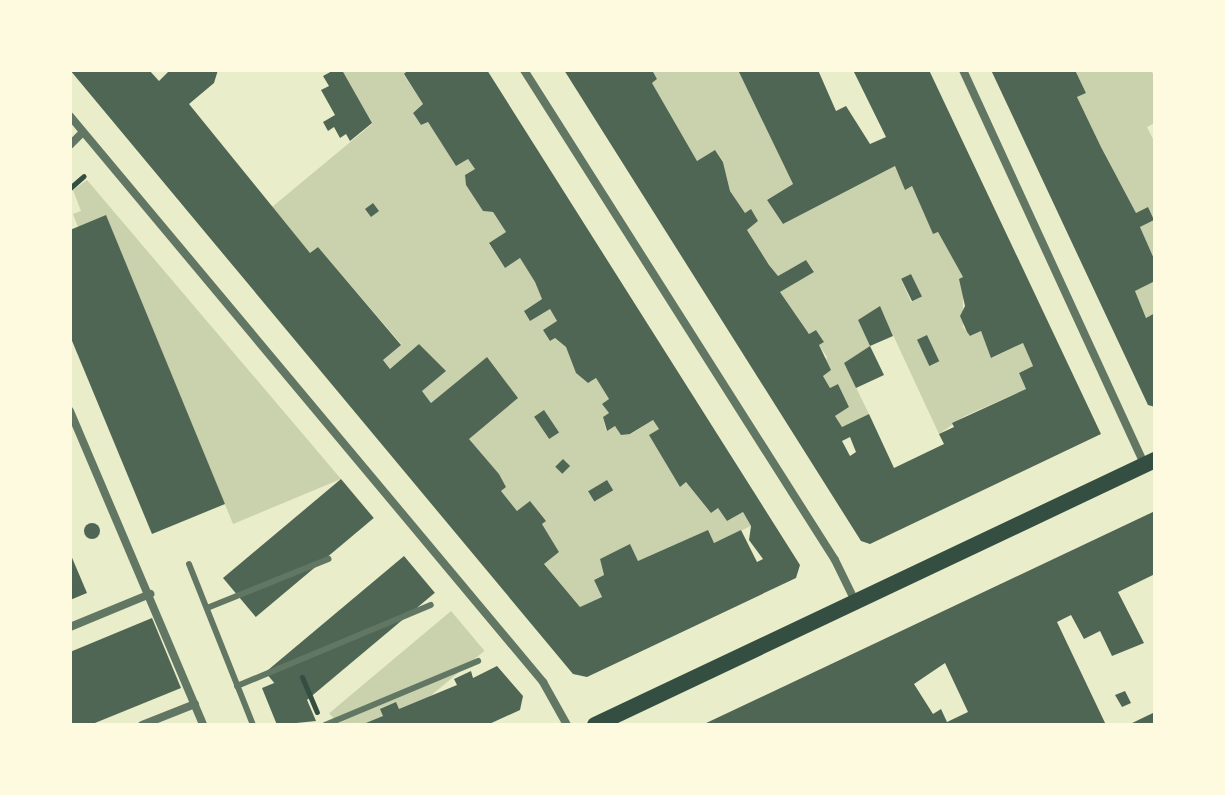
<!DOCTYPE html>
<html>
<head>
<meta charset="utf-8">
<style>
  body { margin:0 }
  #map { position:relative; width:1225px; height:795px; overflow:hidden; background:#e9edc9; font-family:"Sofia Sans Condensed",sans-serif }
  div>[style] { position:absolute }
  .green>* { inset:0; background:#cad2ad; transform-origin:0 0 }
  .building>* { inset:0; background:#4f6655; transform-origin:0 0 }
  .round { border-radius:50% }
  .path>* { height:5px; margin:-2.5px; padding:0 2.5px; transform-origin:2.5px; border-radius:2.5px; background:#344e41 }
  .service>* { height:6px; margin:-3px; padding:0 3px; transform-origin:3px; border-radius:3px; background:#617663 }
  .minor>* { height:8px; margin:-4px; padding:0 4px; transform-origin:4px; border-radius:4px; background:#617663 }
  .secondary>* { height:16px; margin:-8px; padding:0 8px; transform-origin:8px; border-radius:8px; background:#344e41 }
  span { translate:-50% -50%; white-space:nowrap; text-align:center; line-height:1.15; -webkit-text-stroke:7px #fefae0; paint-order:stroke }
  .frame { position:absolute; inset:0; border:72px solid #fefae0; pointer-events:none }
</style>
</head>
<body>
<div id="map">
  <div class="green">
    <i style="clip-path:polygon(evenodd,342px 70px,408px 70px,404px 75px,423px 104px,413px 113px,421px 125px,428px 122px,456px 166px,468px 159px,475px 169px,465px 175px,467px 186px,483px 211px,493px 212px,506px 232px,489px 244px,505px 268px,520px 258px,535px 282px,542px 299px,525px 310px,530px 320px,550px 309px,557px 321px,550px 341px,555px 338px,566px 347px,577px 374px,588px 383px,596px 378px,609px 399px,603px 404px,609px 413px,603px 417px,606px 431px,615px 426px,631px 434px,653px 420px,659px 429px,650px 435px,680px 486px,686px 482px,711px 513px,718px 508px,727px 521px,743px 512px,751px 526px,714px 543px,652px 559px,638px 561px,630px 545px,600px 559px,604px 575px,594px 580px,602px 597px,580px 607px,544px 564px,559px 552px,542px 524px,545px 521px,517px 511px,501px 491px,506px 487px,499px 474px,469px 439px,487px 357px,431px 403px,422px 391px,445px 371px,419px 344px,390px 369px,383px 360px,401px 344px,318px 247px,310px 253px,272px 207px,372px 124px,342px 70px,544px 411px,558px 432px,549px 439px,534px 417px,544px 411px)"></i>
    <i style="clip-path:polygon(evenodd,652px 70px,738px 70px,793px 184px,767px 200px,783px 224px,895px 166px,905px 189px,912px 186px,933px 234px,938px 232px,963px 277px,963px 327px,970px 336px,981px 331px,992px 358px,1023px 343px,1033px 366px,1019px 373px,1026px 389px,965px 416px,939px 434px,880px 307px,858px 320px,870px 346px,844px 363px,869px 414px,842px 427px,835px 416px,849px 407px,838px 384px,830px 388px,823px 376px,827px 357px,819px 345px,824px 342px,816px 330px,809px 334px,780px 292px,814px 271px,806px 260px,778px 276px,769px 265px,747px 230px,758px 221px,745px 213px,730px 191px,723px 161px,715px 150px,697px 161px,652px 83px,657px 79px,652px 70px,911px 274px,921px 297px,911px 302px,901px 279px,911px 274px)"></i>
    <i style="clip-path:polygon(1075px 70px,1151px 70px,1155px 78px,1155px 123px,1147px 127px,1155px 143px,1155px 261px,1140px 227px,1153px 220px,1136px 213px,1101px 147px,1077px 97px,1086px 93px)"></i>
    <i style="clip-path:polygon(87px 180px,341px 479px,233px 524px,106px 216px,78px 227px,73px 214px,81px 211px,73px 190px)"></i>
    <i style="clip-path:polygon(1155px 281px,1155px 313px,1146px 318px,1135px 291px)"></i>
    <i style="left:451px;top:611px;width:52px;height:159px;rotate:50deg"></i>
  </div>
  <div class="building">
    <i style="clip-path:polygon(70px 70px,149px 70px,159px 81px,170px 70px,218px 70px,214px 83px,189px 104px,310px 253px,318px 247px,401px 345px,383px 360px,390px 369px,419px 344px,446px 371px,422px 391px,431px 403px,487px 357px,518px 398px,469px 439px,499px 474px,506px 487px,501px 491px,517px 511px,530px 501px,546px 521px,542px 524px,559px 552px,544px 564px,580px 607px,602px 597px,594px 580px,604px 575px,600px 559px,630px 544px,638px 561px,708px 530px,714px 543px,741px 530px,757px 562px,763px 559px,749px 540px,751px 526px,743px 512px,727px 521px,718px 508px,711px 513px,686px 482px,680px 487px,649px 435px,659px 429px,653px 420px,630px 434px,621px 435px,615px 426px,607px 431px,603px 417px,609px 413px,602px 404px,609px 399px,596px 378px,588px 383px,576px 373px,566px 347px,555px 338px,550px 341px,543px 330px,557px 321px,550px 309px,530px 321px,524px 311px,542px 299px,535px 282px,520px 258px,505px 268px,489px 243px,506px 232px,493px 212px,483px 211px,466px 185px,465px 175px,475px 169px,468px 159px,456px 166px,428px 122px,421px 125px,413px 113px,423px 104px,404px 74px,408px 70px,487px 70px,800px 565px,796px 578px,587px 677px,573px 674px)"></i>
    <i style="clip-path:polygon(334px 70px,342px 70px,372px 123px,350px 141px,346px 134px,340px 138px,334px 127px,328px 131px,323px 122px,335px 115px,321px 90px,329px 86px,323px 76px)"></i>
    <i style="clip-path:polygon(evenodd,564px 70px,652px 70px,657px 79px,652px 83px,697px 161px,715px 150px,723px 162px,730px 191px,745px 213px,751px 209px,758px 221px,747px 230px,769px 265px,778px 276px,806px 260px,814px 272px,780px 292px,809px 334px,816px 330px,824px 342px,819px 345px,831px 370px,823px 376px,830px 388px,838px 384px,849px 407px,835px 416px,842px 427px,869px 414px,894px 468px,944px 444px,939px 434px,954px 427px,952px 423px,1026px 389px,1019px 373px,1033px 366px,1023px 343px,991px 358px,981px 331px,970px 336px,967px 332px,960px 316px,965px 306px,959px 279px,963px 277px,938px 232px,933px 234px,912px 186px,905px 190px,895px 166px,783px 224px,767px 200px,793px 184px,738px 70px,818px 70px,836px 111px,846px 106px,870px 144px,886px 137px,853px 70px,929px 70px,1101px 434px,870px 544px,861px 541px,564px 70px,850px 437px,856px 452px,850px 456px,842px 441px,850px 437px)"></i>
    <i style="clip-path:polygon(991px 70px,1075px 70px,1086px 93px,1077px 97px,1101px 147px,1136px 213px,1148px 207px,1154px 220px,1140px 227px,1155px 261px,1155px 281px,1135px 291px,1146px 318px,1155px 313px,1155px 407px,1148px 405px)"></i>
    <i style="left:373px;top:203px;width:10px;height:10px;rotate:53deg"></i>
    <i style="clip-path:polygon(106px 215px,225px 504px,152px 534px,70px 336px,70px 230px)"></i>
    <i style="left:911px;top:274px;width:25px;height:11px;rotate:64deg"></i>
    <i style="clip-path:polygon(880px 306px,893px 336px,870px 346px,858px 320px)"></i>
    <i style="left:927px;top:335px;width:29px;height:11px;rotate:65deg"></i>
    <i style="clip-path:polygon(870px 346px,884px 375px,856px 388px,844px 363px)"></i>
    <i style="left:544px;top:410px;width:27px;height:12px;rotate:56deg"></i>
    <i style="left:563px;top:459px;width:10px;height:11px;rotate:45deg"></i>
    <i style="left:341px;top:479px;width:51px;height:154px;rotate:50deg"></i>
    <i style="left:607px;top:480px;width:12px;height:22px;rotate:59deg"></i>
    <i style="clip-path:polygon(evenodd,1155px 511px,1155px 574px,1118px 592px,1144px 643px,1112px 656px,1100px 631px,1084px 639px,1071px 615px,1057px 622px,1106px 725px,702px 725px,1155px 511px,945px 663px,968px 712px,947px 722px,941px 709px,933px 714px,914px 684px,945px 663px)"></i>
    <i class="round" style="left:84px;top:523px;width:16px;height:16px"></i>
    <i style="clip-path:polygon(70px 553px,87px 593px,70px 600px)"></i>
    <i style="left:404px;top:556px;width:48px;height:181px;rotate:50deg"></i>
    <i style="clip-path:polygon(152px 618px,181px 688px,90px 725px,70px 725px,70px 652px)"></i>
    <i style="clip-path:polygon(497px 666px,523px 696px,520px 710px,487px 725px,361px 725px,383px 716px,380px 709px,396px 702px,399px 709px,457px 685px,454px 679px,471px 671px,473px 678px)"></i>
    <i style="clip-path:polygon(296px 674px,316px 721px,277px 725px,262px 688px)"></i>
    <i style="clip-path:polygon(1125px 691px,1131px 703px,1122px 707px,1115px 695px)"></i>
    <i style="clip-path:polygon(1155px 712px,1155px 725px,1128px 725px)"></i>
  </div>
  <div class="path">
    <i style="left:70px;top:188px;width:18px;rotate:-41deg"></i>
    <i style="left:302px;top:677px;width:38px;rotate:67deg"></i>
  </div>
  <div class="service">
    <i style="left:189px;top:564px;width:173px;rotate:68.3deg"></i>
    <i style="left:207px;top:608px;width:131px;rotate:-22deg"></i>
    <i style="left:237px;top:686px;width:210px;rotate:-22.7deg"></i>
    <i style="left:325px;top:725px;width:166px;rotate:-22.7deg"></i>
  </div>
  <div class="minor">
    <i style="left:524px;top:70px;width:580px;rotate:57.6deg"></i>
    <i style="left:835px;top:560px;width:46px;rotate:64deg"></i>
    <i style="left:963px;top:70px;width:434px;rotate:65.3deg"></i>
    <i style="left:70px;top:116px;width:738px;rotate:50.11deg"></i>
    <i style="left:543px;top:682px;width:49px;rotate:60.8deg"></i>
    <i style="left:70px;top:145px;width:18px;rotate:-45deg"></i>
    <i style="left:70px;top:411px;width:341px;rotate:67deg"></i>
    <i style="left:70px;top:627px;width:87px;rotate:-22.4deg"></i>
    <i style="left:142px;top:725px;width:57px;rotate:-21.6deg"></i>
  </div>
  <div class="secondary">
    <i style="left:595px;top:725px;width:620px;rotate:-25.32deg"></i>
  </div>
  <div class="frame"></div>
</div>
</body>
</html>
